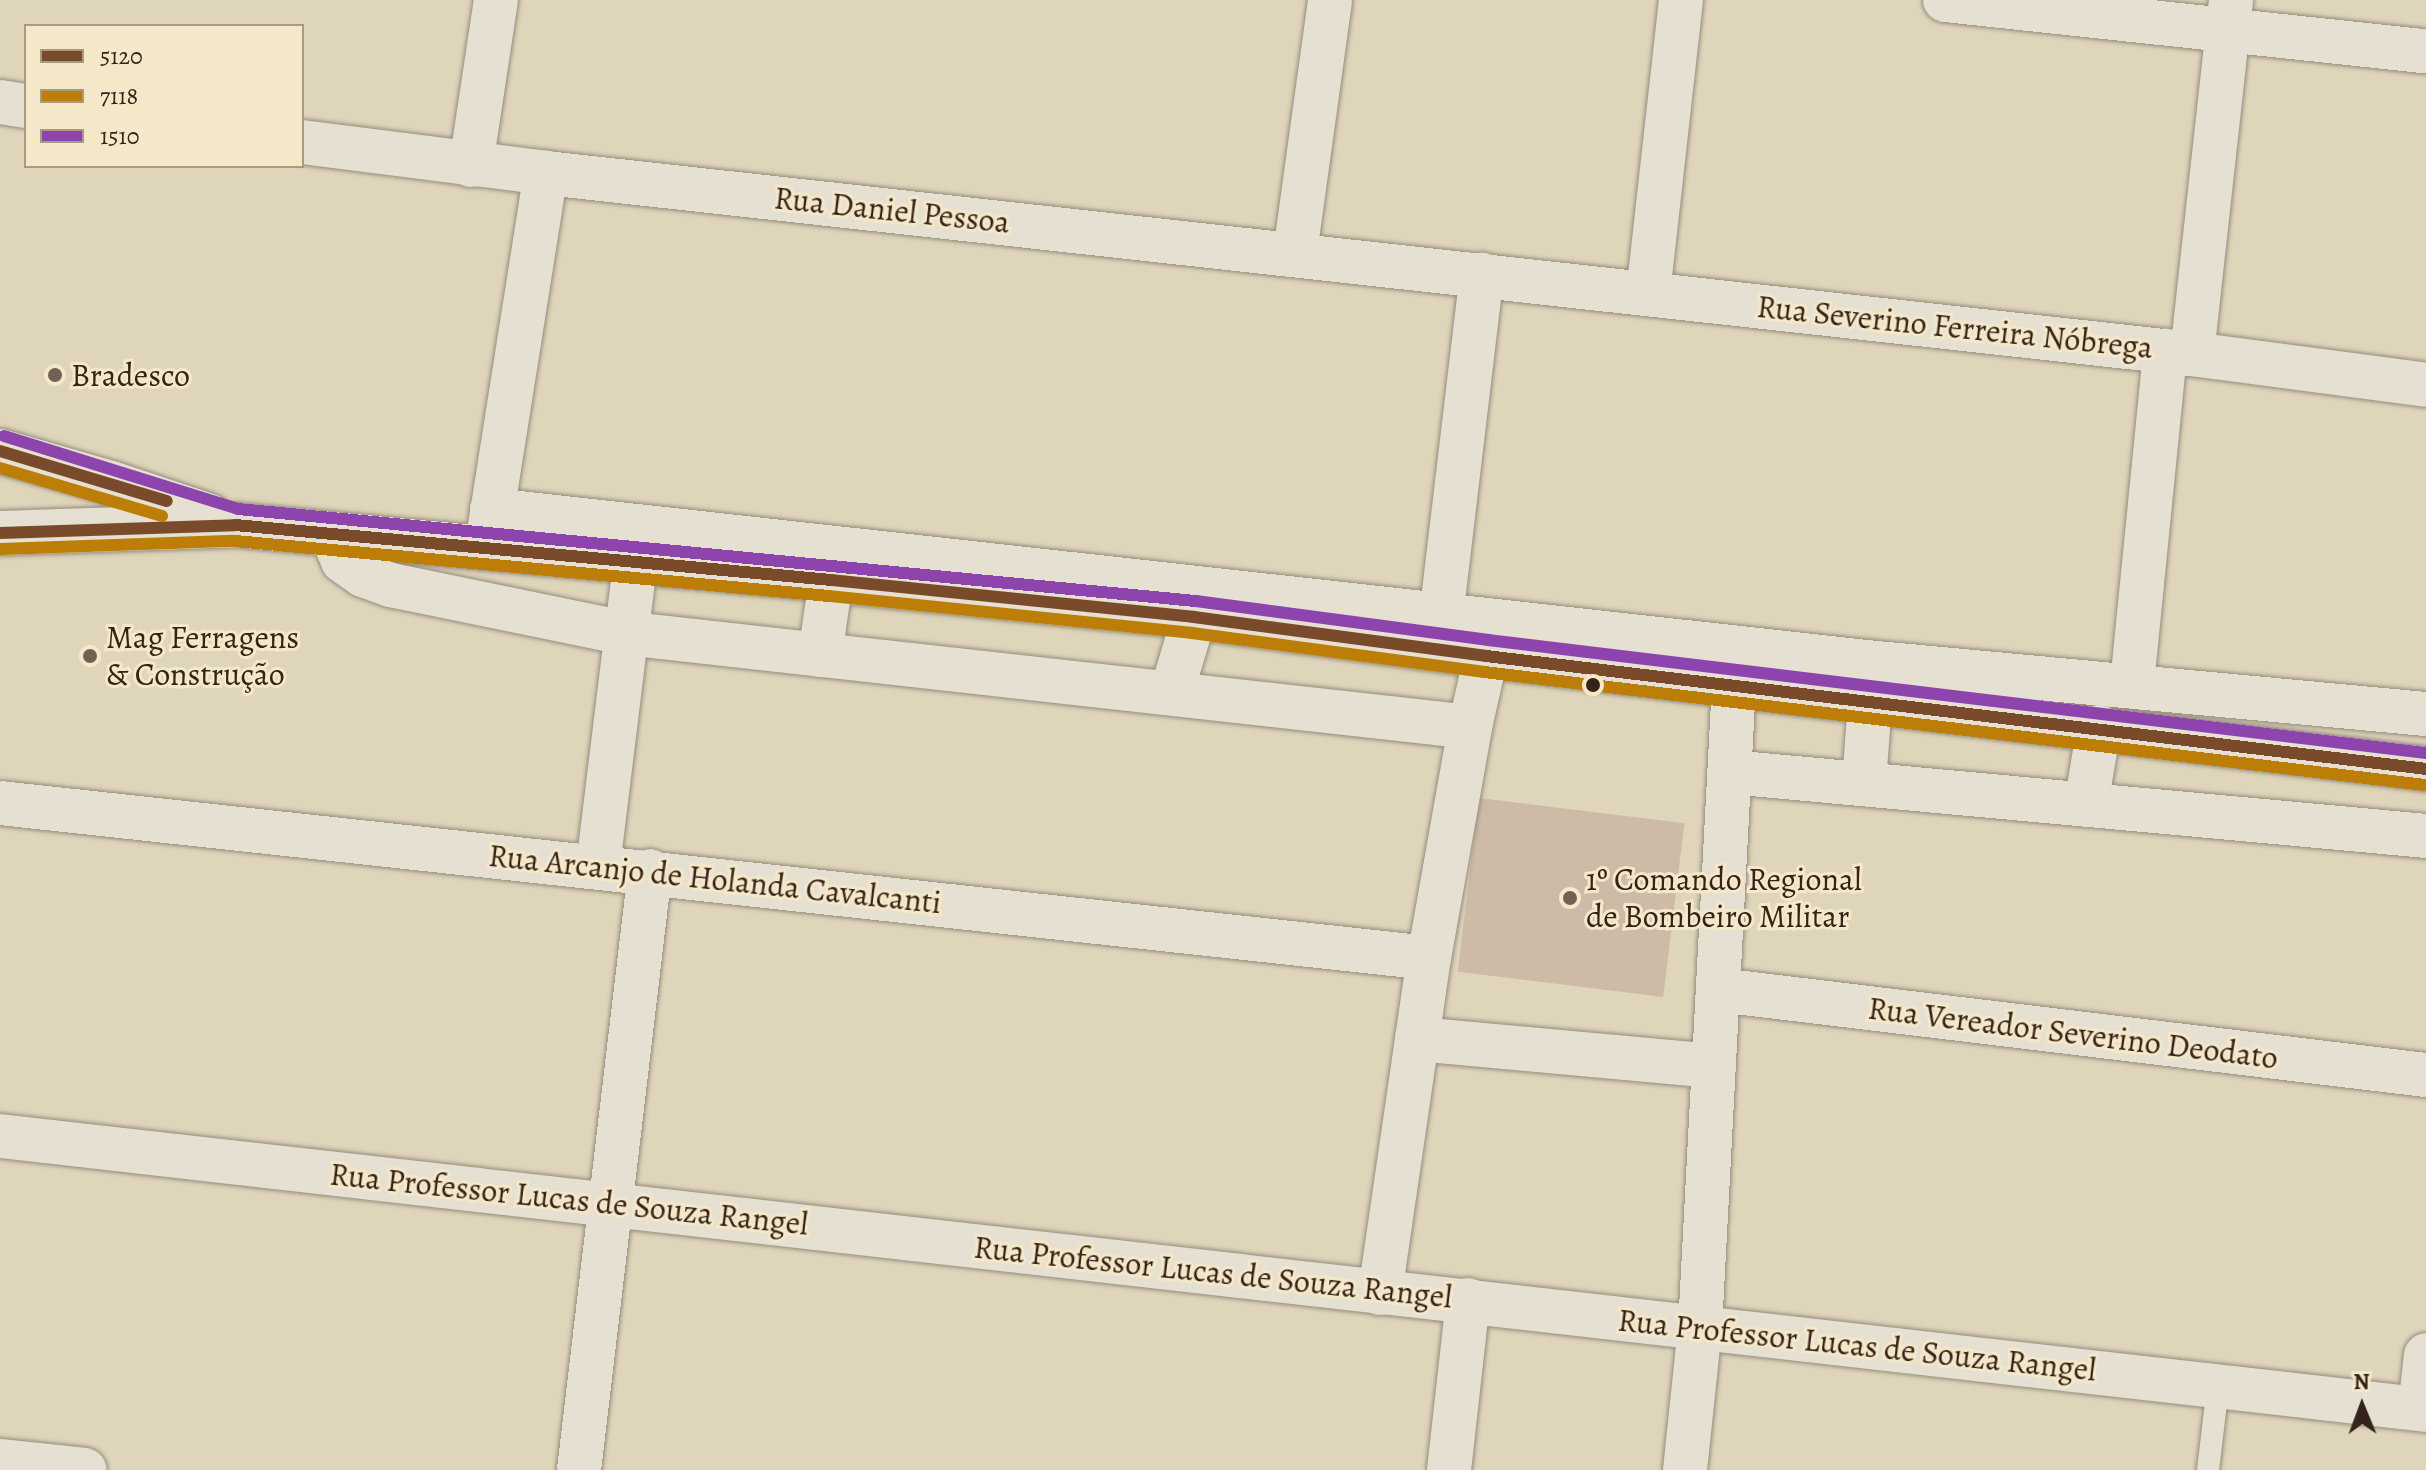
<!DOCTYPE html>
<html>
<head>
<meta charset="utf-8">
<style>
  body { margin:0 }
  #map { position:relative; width:2426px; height:1470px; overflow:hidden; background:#dfd5ba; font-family:Alegreya,serif }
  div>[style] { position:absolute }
  .building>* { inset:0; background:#cdbba8; transform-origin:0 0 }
  .roads { filter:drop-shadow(0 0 2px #948c7d) drop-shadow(0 0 2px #948c7d) }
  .lane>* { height:22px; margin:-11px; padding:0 11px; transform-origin:11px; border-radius:11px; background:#e5e0d2 }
  .street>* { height:44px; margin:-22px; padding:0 22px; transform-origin:22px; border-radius:22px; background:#e5e0d2 }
  .secondary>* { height:44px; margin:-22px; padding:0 22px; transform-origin:22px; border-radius:22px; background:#e5e0d2 }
  .bus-1>* { height:12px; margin:-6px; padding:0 6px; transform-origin:6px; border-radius:6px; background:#7a4b2a }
  .bus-2>* { height:12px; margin:-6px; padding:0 6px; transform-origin:6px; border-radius:6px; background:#bd7e08 }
  .bus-3>* { height:12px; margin:-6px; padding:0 6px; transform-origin:6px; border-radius:6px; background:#8e44ad }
  .dots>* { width:22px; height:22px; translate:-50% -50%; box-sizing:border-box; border:4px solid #f4e8c8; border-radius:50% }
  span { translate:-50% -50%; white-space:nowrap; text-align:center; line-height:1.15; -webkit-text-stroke:6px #f4e8c8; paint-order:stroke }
  .street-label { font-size:32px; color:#35221b }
  .poi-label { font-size:32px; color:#35221b }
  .left { translate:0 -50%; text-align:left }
  .legend { position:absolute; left:24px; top:24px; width:280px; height:144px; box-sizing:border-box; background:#f4e8c8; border:2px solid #a89983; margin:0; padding:10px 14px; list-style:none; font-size:24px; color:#35221b }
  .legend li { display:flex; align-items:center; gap:16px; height:40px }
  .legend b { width:40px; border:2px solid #a89983 }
  .north { position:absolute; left:2322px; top:1366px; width:80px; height:80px; -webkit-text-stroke:6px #f4e8c8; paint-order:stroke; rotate:359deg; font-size:22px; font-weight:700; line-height:32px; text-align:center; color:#35221b }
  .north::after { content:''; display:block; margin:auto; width:28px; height:36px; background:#35221b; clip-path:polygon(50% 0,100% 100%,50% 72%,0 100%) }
</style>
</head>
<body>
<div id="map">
  <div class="building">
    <i style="left:1479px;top:798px;width:207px;height:175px;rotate:7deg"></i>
  </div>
  <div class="roads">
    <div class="lane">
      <i style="left:2208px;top:1470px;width:85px;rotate:-83.2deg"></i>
    </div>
    <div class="street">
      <i style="left:1945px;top:0;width:484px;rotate:6.1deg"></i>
      <i style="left:0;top:102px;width:26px;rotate:9deg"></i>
      <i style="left:302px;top:142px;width:246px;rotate:7.2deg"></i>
      <i style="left:546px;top:173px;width:1656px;rotate:6.28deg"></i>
      <i style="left:2192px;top:354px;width:236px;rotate:7.5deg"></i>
      <i style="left:471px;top:165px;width:167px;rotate:-81.4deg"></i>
      <i style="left:1295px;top:253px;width:255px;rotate:-82.1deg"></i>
      <i style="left:1648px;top:294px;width:296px;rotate:-83.6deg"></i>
      <i style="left:2192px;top:354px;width:356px;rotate:-83.7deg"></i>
      <i style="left:492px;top:510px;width:1382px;rotate:6.31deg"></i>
      <i style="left:1866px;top:662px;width:562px;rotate:5.31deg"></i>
      <i style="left:332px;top:535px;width:28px;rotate:67deg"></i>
      <i style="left:343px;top:561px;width:24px;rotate:35deg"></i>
      <i style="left:363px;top:575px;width:30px;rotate:20deg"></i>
      <i style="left:391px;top:585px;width:238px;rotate:11.6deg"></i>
      <i style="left:624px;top:633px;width:851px;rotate:6.34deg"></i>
      <i style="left:1470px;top:727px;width:73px;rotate:-77.3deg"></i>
      <i style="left:488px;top:538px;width:370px;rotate:-81deg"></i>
      <i style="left:1438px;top:642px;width:370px;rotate:-83.2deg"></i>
      <i style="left:820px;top:655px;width:76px;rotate:-81.7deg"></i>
      <i style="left:2132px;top:684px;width:335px;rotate:-84.3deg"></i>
      <i style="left:1172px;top:691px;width:77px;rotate:-73.4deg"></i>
      <i style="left:1730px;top:772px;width:699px;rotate:5.25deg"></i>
      <i style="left:1864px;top:783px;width:82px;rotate:-85.8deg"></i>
      <i style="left:1870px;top:701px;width:36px;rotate:-95deg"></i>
      <i style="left:0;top:803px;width:1437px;rotate:6.19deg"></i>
      <i style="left:2086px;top:805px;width:79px;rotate:-80.5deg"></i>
      <i style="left:598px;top:866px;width:305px;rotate:-83deg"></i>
      <i style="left:1719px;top:990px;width:712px;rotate:6.86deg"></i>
      <i style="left:1417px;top:1039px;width:298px;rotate:5.2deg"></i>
      <i style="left:0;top:1136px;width:2441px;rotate:6.44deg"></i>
      <i style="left:1380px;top:1293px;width:339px;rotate:-81.7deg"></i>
      <i style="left:1429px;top:958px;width:235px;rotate:-79.9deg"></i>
      <i style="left:2420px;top:1409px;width:54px;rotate:-83.7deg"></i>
      <i style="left:0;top:1461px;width:85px;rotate:6deg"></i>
      <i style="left:579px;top:1470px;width:603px;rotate:-83.24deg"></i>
      <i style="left:1449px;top:1470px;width:171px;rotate:-83.6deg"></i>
      <i style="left:1685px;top:1470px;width:143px;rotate:-84deg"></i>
      <i style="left:1700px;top:1328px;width:645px;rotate:-86.98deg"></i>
    </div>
    <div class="secondary">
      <i style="left:0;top:451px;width:116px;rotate:16.1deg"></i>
      <i style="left:111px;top:483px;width:104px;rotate:18.4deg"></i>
      <i style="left:0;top:533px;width:235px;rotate:-1.9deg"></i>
      <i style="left:235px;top:525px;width:599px;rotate:5.27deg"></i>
      <i style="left:831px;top:580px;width:365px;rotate:5.8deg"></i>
      <i style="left:1194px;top:617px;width:295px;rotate:7.6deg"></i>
      <i style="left:1486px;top:656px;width:947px;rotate:6.85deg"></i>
    </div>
  </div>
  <div class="bus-1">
    <i style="left:0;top:451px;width:174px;rotate:16.7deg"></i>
    <i style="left:0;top:533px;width:235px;rotate:-1.9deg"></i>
    <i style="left:235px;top:525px;width:599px;rotate:5.27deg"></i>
    <i style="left:831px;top:580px;width:365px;rotate:5.8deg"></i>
    <i style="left:1194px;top:617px;width:295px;rotate:7.6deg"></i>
    <i style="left:1486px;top:656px;width:947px;rotate:6.85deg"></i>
  </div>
  <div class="bus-2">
    <i style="left:0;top:468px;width:169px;rotate:16.5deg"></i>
    <i style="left:1px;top:549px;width:234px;rotate:-2deg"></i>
    <i style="left:235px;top:541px;width:597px;rotate:5.29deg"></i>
    <i style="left:829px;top:596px;width:365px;rotate:5.8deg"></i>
    <i style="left:1192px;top:633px;width:295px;rotate:7.6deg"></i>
    <i style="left:1484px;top:672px;width:947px;rotate:6.85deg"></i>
  </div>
  <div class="bus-3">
    <i style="left:4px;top:436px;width:245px;rotate:17.3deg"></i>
    <i style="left:238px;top:509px;width:962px;rotate:5.49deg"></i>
    <i style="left:1196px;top:601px;width:295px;rotate:7.6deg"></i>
    <i style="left:1488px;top:640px;width:945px;rotate:6.87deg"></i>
  </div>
  <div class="dots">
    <i style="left:55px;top:375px;background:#706153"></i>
    <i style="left:90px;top:656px;background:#706153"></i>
    <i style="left:1593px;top:685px;background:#35221b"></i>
    <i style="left:1570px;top:898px;background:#706153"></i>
  </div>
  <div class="street-label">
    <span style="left:892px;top:210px;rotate:6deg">Rua Daniel Pessoa</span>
    <span style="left:1955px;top:327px;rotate:6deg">Rua Severino Ferreira Nóbrega</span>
    <span style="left:715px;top:879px;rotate:6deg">Rua Arcanjo de Holanda Cavalcanti</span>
    <span style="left:2073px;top:1033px;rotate:7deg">Rua Vereador Severino Deodato</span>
    <span style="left:569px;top:1199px;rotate:6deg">Rua Professor Lucas de Souza Rangel</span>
    <span style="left:1213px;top:1272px;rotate:6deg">Rua Professor Lucas de Souza Rangel</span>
    <span style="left:1857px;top:1345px;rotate:6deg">Rua Professor Lucas de Souza Rangel</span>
  </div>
  <div class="poi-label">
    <span class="left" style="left:71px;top:375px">Bradesco</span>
    <span class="left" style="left:106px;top:656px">Mag Ferragens<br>&amp; Construção</span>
    <span class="left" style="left:1586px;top:898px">1º Comando Regional<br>de Bombeiro Militar</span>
  </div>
  <ul class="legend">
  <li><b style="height:10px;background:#7a4b2a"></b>5120</li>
  <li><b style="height:10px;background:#bd7e08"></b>7118</li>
  <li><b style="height:10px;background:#8e44ad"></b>1510</li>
  </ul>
  <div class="north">N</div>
</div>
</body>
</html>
